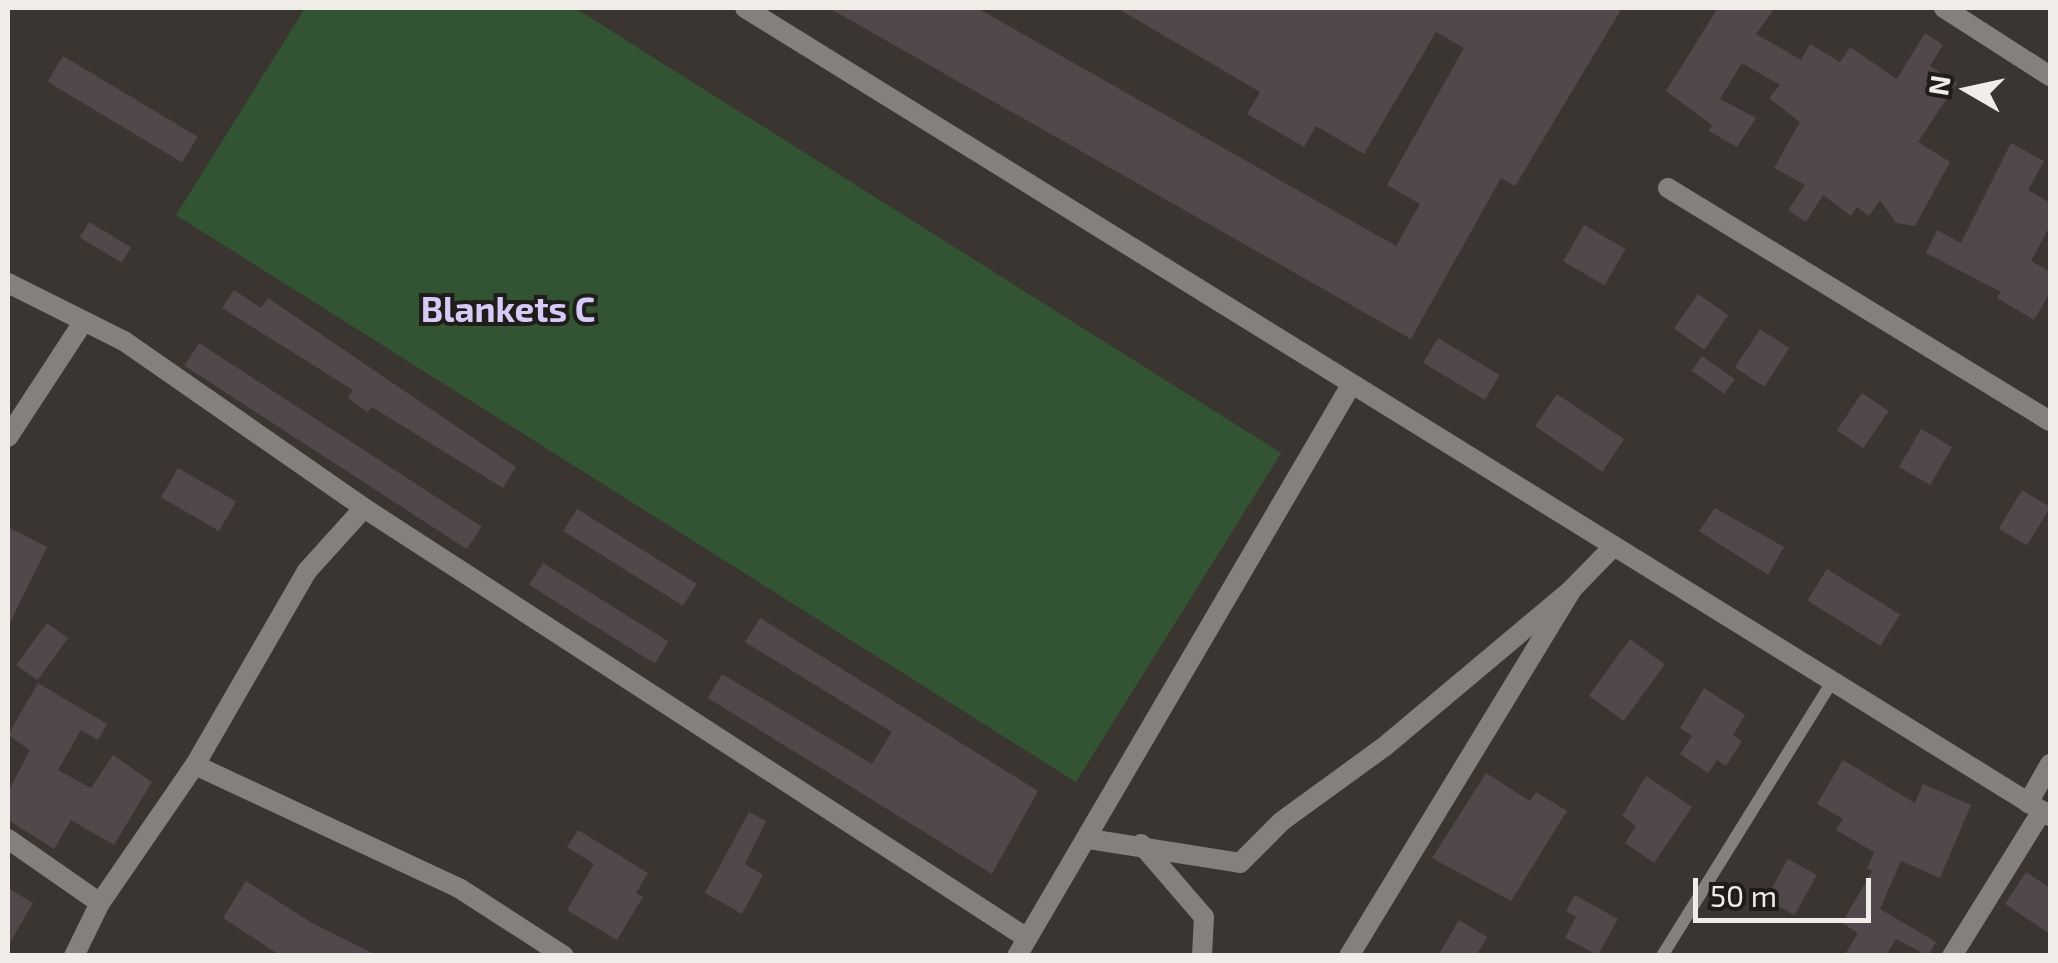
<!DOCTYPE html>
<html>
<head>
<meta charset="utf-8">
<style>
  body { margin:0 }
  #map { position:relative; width:2058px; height:963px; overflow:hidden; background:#3a3530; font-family:"Exo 2",sans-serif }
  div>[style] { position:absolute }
  .green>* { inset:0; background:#335432 }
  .building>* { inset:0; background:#50484b; transform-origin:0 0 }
  .lane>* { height:12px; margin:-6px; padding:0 6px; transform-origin:6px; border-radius:6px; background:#83807e }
  .street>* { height:20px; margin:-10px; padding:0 10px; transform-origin:10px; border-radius:10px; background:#83807e }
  span { translate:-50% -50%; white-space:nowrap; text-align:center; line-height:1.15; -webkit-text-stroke:8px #1f1d1a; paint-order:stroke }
  .quarter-label { font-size:35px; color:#d5cbf6; font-weight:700 }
  .frame { position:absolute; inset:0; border:10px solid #f0ede9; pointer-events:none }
  .north { position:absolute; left:1918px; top:40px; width:100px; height:100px; -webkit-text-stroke:8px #1f1d1a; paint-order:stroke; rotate:279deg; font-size:28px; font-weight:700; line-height:40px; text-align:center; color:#f0ede9 }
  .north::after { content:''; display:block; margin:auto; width:35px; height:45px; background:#f0ede9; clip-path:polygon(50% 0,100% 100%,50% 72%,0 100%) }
  .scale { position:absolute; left:1693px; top:878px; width:178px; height:45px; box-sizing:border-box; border:5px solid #f0ede9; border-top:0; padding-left:12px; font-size:30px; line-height:35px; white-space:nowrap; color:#f0ede9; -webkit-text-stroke:8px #1f1d1a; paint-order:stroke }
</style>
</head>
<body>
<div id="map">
  <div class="green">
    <i style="clip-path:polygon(305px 8px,575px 8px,1281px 453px,1076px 782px,176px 215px)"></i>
  </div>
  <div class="building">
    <i style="clip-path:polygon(829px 8px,977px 8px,1396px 246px,1420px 204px,1387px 185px,1464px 48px,1436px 32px,1364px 154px,1316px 126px,1304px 147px,1247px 114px,1260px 92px,1117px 8px,1622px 8px,1515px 186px,1501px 178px,1411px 339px)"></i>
    <i style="clip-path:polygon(1718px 8px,1775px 8px,1756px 34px,1801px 60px,1810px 44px,1840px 62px,1850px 47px,1897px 79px,1925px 33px,1943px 45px,1930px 66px,1957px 83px,1918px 142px,1950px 162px,1915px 226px,1896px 223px,1880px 200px,1869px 216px,1857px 207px,1851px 216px,1823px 195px,1806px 222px,1788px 210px,1805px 185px,1774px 168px,1800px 122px,1769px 98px,1780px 85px,1742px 63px,1720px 99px,1756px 118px,1737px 147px,1709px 131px,1712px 125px,1666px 91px)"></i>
    <i style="left:63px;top:56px;width:157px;height:30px;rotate:31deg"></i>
    <i style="clip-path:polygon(2011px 143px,2044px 161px,2028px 190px,2050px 203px,2050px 226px,2031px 261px,2050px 272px,2050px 292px,2034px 320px,1997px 298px,2001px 292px,1926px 253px,1937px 230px,1961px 243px)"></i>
    <i style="left:89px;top:222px;width:49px;height:18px;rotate:31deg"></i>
    <i style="left:1584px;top:225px;width:48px;height:42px;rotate:30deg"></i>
    <i style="clip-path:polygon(234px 290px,261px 308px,268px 298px,516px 467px,503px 488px,372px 407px,367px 412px,348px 398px,353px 390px,222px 308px)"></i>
    <i style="left:1698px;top:294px;width:37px;height:42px;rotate:35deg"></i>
    <i style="left:1760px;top:329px;width:35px;height:46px;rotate:33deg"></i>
    <i style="left:1438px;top:338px;width:72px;height:29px;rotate:31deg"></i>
    <i style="left:199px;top:343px;width:337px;height:27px;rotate:33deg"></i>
    <i style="left:1702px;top:356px;width:40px;height:18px;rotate:35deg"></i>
    <i style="left:1862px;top:393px;width:32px;height:45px;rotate:34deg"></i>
    <i style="left:1557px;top:394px;width:81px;height:39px;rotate:34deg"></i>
    <i style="left:1921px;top:429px;width:36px;height:44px;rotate:30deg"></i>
    <i style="left:178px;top:468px;width:67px;height:34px;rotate:30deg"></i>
    <i style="left:2022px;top:490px;width:33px;height:45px;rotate:31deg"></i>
    <i style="clip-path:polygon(1715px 508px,1784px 547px,1768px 575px,1699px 531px)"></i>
    <i style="left:577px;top:509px;width:141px;height:26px;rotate:32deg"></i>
    <i style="clip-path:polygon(8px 527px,47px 547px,8px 627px)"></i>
    <i style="left:543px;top:563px;width:148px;height:26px;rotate:32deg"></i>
    <i style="left:1827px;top:569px;width:86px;height:37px;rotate:32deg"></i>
    <i style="clip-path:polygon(760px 618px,1038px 791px,992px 874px,708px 698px,722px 674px,872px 764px,892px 732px,745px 642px)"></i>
    <i style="left:47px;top:623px;width:26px;height:52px;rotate:36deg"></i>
    <i style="left:1630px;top:639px;width:43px;height:70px;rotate:36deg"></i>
    <i style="clip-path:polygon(38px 683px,107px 724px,98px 740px,81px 730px,58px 770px,91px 788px,113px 755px,152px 782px,114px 845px,71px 820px,54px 849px,8px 820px,8px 792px,30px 750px,8px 735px)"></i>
    <i style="clip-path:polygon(1704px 688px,1745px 715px,1733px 735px,1742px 741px,1726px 766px,1717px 760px,1708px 773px,1680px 754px,1692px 736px,1680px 728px)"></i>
    <i style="clip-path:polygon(1843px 760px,1915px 803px,1923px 784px,1971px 805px,1940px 878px,1901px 861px,1880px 909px,1936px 942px,1928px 956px,1896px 939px,1886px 956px,1844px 956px,1858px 933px,1842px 923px,1872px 871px,1867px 869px,1874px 852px,1836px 830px,1843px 819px,1817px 804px)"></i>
    <i style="clip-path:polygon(1486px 773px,1530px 801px,1536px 792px,1567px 811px,1511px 901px,1432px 858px)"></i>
    <i style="clip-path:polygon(1646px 776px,1692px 807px,1654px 863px,1625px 843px,1636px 826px,1622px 816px)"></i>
    <i style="clip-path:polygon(749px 812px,766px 821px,745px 864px,763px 875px,742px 914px,705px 893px)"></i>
    <i style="clip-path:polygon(578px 830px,648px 873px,636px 893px,643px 897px,617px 940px,567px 910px,594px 864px,567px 847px)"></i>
    <i style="left:1788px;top:859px;width:33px;height:46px;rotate:29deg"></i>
    <i style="clip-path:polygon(2026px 872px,2050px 888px,2050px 934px,2005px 904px)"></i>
    <i style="clip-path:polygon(246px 881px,312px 923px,378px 956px,281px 956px,223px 918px)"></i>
    <i style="clip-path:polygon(8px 888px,33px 903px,8px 946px)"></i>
    <i style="clip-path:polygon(1575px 895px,1618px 919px,1598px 955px,1565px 938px,1576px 917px,1566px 911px)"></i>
    <i style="clip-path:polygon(1459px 920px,1487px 937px,1476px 956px,1438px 956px)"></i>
  </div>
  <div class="lane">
    <i style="left:1662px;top:956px;width:326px;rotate:-58.2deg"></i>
  </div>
  <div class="street">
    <i style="left:745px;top:8px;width:1535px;rotate:31.76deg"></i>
    <i style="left:1944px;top:8px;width:126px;rotate:32.7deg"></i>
    <i style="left:1668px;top:188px;width:447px;rotate:31.4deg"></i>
    <i style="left:8px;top:283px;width:130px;rotate:26.6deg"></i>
    <i style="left:124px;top:341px;width:292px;rotate:34.8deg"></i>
    <i style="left:364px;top:508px;width:790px;rotate:32.97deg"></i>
    <i style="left:8px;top:437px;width:135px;rotate:-56.8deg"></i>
    <i style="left:195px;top:765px;width:291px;rotate:25deg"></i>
    <i style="left:459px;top:888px;width:125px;rotate:32.9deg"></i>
    <i style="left:2028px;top:803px;width:45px;rotate:-60.6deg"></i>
    <i style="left:8px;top:839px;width:112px;rotate:34.8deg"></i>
    <i style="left:1089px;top:839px;width:153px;rotate:9deg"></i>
    <i style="left:1240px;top:863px;width:59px;rotate:-45deg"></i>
    <i style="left:1282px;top:821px;width:126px;rotate:-36deg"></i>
    <i style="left:1384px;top:747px;width:246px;rotate:-40deg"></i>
    <i style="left:1141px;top:844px;width:96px;rotate:49.2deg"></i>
    <i style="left:1204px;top:917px;width:39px;rotate:93deg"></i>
    <i style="left:74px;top:956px;width:59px;rotate:-63.9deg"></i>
    <i style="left:100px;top:903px;width:168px;rotate:-55.5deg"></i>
    <i style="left:195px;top:765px;width:224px;rotate:-60deg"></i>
    <i style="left:307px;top:571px;width:85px;rotate:-47.9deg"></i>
    <i style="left:1017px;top:956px;width:662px;rotate:-59.67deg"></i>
    <i style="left:1349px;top:956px;width:429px;rotate:-58.7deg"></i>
    <i style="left:1572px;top:589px;width:57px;rotate:-45.7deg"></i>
    <i style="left:1952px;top:956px;width:171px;rotate:-58.2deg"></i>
  </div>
  <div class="quarter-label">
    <span style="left:508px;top:308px">Blankets C</span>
  </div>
  <div class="frame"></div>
  <div class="north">N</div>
  <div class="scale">50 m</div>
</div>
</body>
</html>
